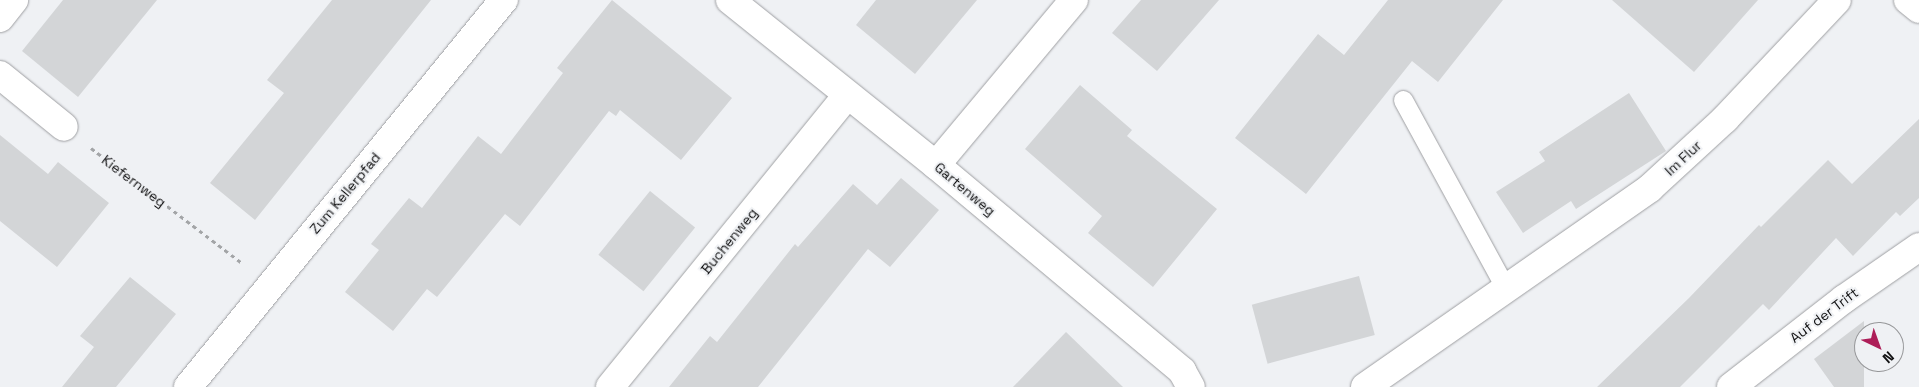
<!DOCTYPE html>
<html>
<head>
<meta charset="utf-8">
<style>
  body { margin:0 }
  #map { position:relative; width:1919px; height:387px; overflow:hidden; background:#eff1f4; font-family:"Space Grotesk",sans-serif }
  div>[style] { position:absolute }
  .building>* { inset:0; background:#d3d5d7; transform-origin:0 0 }
  .path>* { height:3px; margin-top:-1.5px; transform-origin:0; background:repeating-linear-gradient(90deg,#a3a5a7 0 4px,transparent 0 8px) }
  .roads { filter:drop-shadow(0 0 1px #9e9fa2) drop-shadow(0 0 1px #9e9fa2) }
  .lane>* { height:19px; margin:-9.5px; padding:0 9.5px; transform-origin:9.5px; border-radius:9.5px; background:#fff }
  .street>* { height:28px; margin:-14px; padding:0 14px; transform-origin:14px; border-radius:14px; background:#fff }
  .secondary>* { height:28px; margin:-14px; padding:0 14px; transform-origin:14px; border-radius:14px; background:#fff }
  span { translate:-50% -50%; white-space:nowrap; text-align:center; line-height:1.15; -webkit-text-stroke:4px #eff1f4; paint-order:stroke }
  .street-label { font-size:14px; color:#101011 }
  .north { position:absolute; left:1854px; top:322px; width:50px; height:50px; box-sizing:border-box; background:#eff1f4; border:1px solid #969799; border-radius:50%; rotate:138deg; font-size:14px; font-weight:700; line-height:20px; text-align:center; color:#101011 }
  .north::after { content:''; display:block; margin:auto; width:18px; height:22px; background:#ad1e58; clip-path:polygon(50% 0,100% 100%,50% 72%,0 100%) }
</style>
</head>
<body>
<div id="map">
  <div class="building">
    <i style="clip-path:polygon(63px 0,157px 0,78px 97px,22px 51px)"></i>
    <i style="clip-path:polygon(332px 0,431px 0,255px 220px,210px 183px,284px 93px,267px 80px)"></i>
    <i style="clip-path:polygon(612px 0,732px 98px,681px 160px,620px 110px,616px 116px,609px 111px,520px 226px,505px 214px,437px 297px,427px 289px,393px 331px,345px 292px,379px 250px,371px 244px,409px 198px,422px 208px,478px 136px,501px 154px,563px 73px,557px 68px)"></i>
    <i style="clip-path:polygon(876px 0,977px 0,915px 74px,856px 25px)"></i>
    <i style="clip-path:polygon(1141px 0,1219px 0,1157px 71px,1112px 33px)"></i>
    <i style="clip-path:polygon(1388px 0,1503px 0,1438px 82px,1412px 61px,1306px 194px,1235px 138px,1318px 34px,1344px 55px)"></i>
    <i style="clip-path:polygon(1612px 0,1758px 0,1694px 72px)"></i>
    <i style="clip-path:polygon(1080px 85px,1132px 130px,1127px 136px,1217px 209px,1153px 287px,1088px 233px,1102px 216px,1025px 149px)"></i>
    <i style="clip-path:polygon(1629px 93px,1666px 151px,1576px 209px,1571px 201px,1523px 233px,1496px 192px,1545px 161px,1539px 152px)"></i>
    <i style="clip-path:polygon(1919px 119px,1919px 198px,1900px 216px,1896px 212px,1853px 256px,1836px 238px,1769px 310px,1763px 304px,1680px 387px,1597px 387px,1689px 298px,1759px 225px,1761px 227px,1828px 160px,1852px 184px)"></i>
    <i style="clip-path:polygon(0 135px,48px 174px,58px 162px,109px 203px,57px 267px,0 221px)"></i>
    <i style="clip-path:polygon(901px 178px,939px 210px,890px 267px,868px 249px,758px 387px,669px 387px,710px 336px,717px 342px,795px 244px,798px 247px,853px 184px,877px 205px)"></i>
    <i style="left:650px;top:191px;width:58px;height:82px;rotate:39deg"></i>
    <i style="left:1359px;top:276px;width:61px;height:111px;rotate:75deg"></i>
    <i style="clip-path:polygon(130px 277px,176px 314px,116px 387px,62px 387px,94px 347px,80px 336px)"></i>
    <i style="clip-path:polygon(1864px 321px,1864px 387px,1834px 387px,1814px 359px)"></i>
    <i style="clip-path:polygon(1066px 332px,1123px 387px,1013px 387px)"></i>
  </div>
  <div class="path">
    <i style="left:91px;top:148px;width:191px;rotate:37.3deg"></i>
  </div>
  <div class="roads">
    <div class="lane">
      <i style="left:1403px;top:100px;width:215px;rotate:61.4deg"></i>
    </div>
    <div class="street">
      <i style="left:730px;top:0;width:264px;rotate:38.7deg"></i>
      <i style="left:936px;top:165px;width:321px;rotate:39.9deg"></i>
      <i style="left:1182px;top:371px;width:18px;rotate:61deg"></i>
      <i style="left:0;top:18px;width:23px;rotate:-52deg"></i>
      <i style="left:0;top:75px;width:82px;rotate:39.1deg"></i>
      <i style="left:936px;top:165px;width:215px;rotate:-50.1deg"></i>
      <i style="left:188px;top:387px;width:500px;rotate:-50.8deg"></i>
      <i style="left:610px;top:387px;width:376px;rotate:-50.9deg"></i>
      <i style="left:1365px;top:387px;width:348px;rotate:-34.9deg"></i>
      <i style="left:1650px;top:188px;width:102px;rotate:-42.6deg"></i>
      <i style="left:1725px;top:119px;width:163px;rotate:-46.7deg"></i>
      <i style="left:1731px;top:387px;width:143px;rotate:-37.9deg"></i>
      <i style="left:1844px;top:299px;width:91px;rotate:-34.7deg"></i>
    </div>
    <div class="secondary">
      <i style="left:1908px;top:0;width:14px;rotate:39deg"></i>
    </div>
  </div>
  <div class="street-label">
    <span style="left:1683px;top:158px;rotate:-43deg">Im Flur</span>
    <span style="left:134px;top:181px;rotate:37deg">Kiefernweg</span>
    <span style="left:965px;top:189px;rotate:40deg">Gartenweg</span>
    <span style="left:345px;top:193px;rotate:-50deg">Zum Kellerpfad</span>
    <span style="left:729px;top:241px;rotate:-51deg">Buchenweg</span>
    <span style="left:1824px;top:315px;rotate:-37deg">Auf der Trift</span>
  </div>
  <div class="north">N</div>
</div>
</body>
</html>
